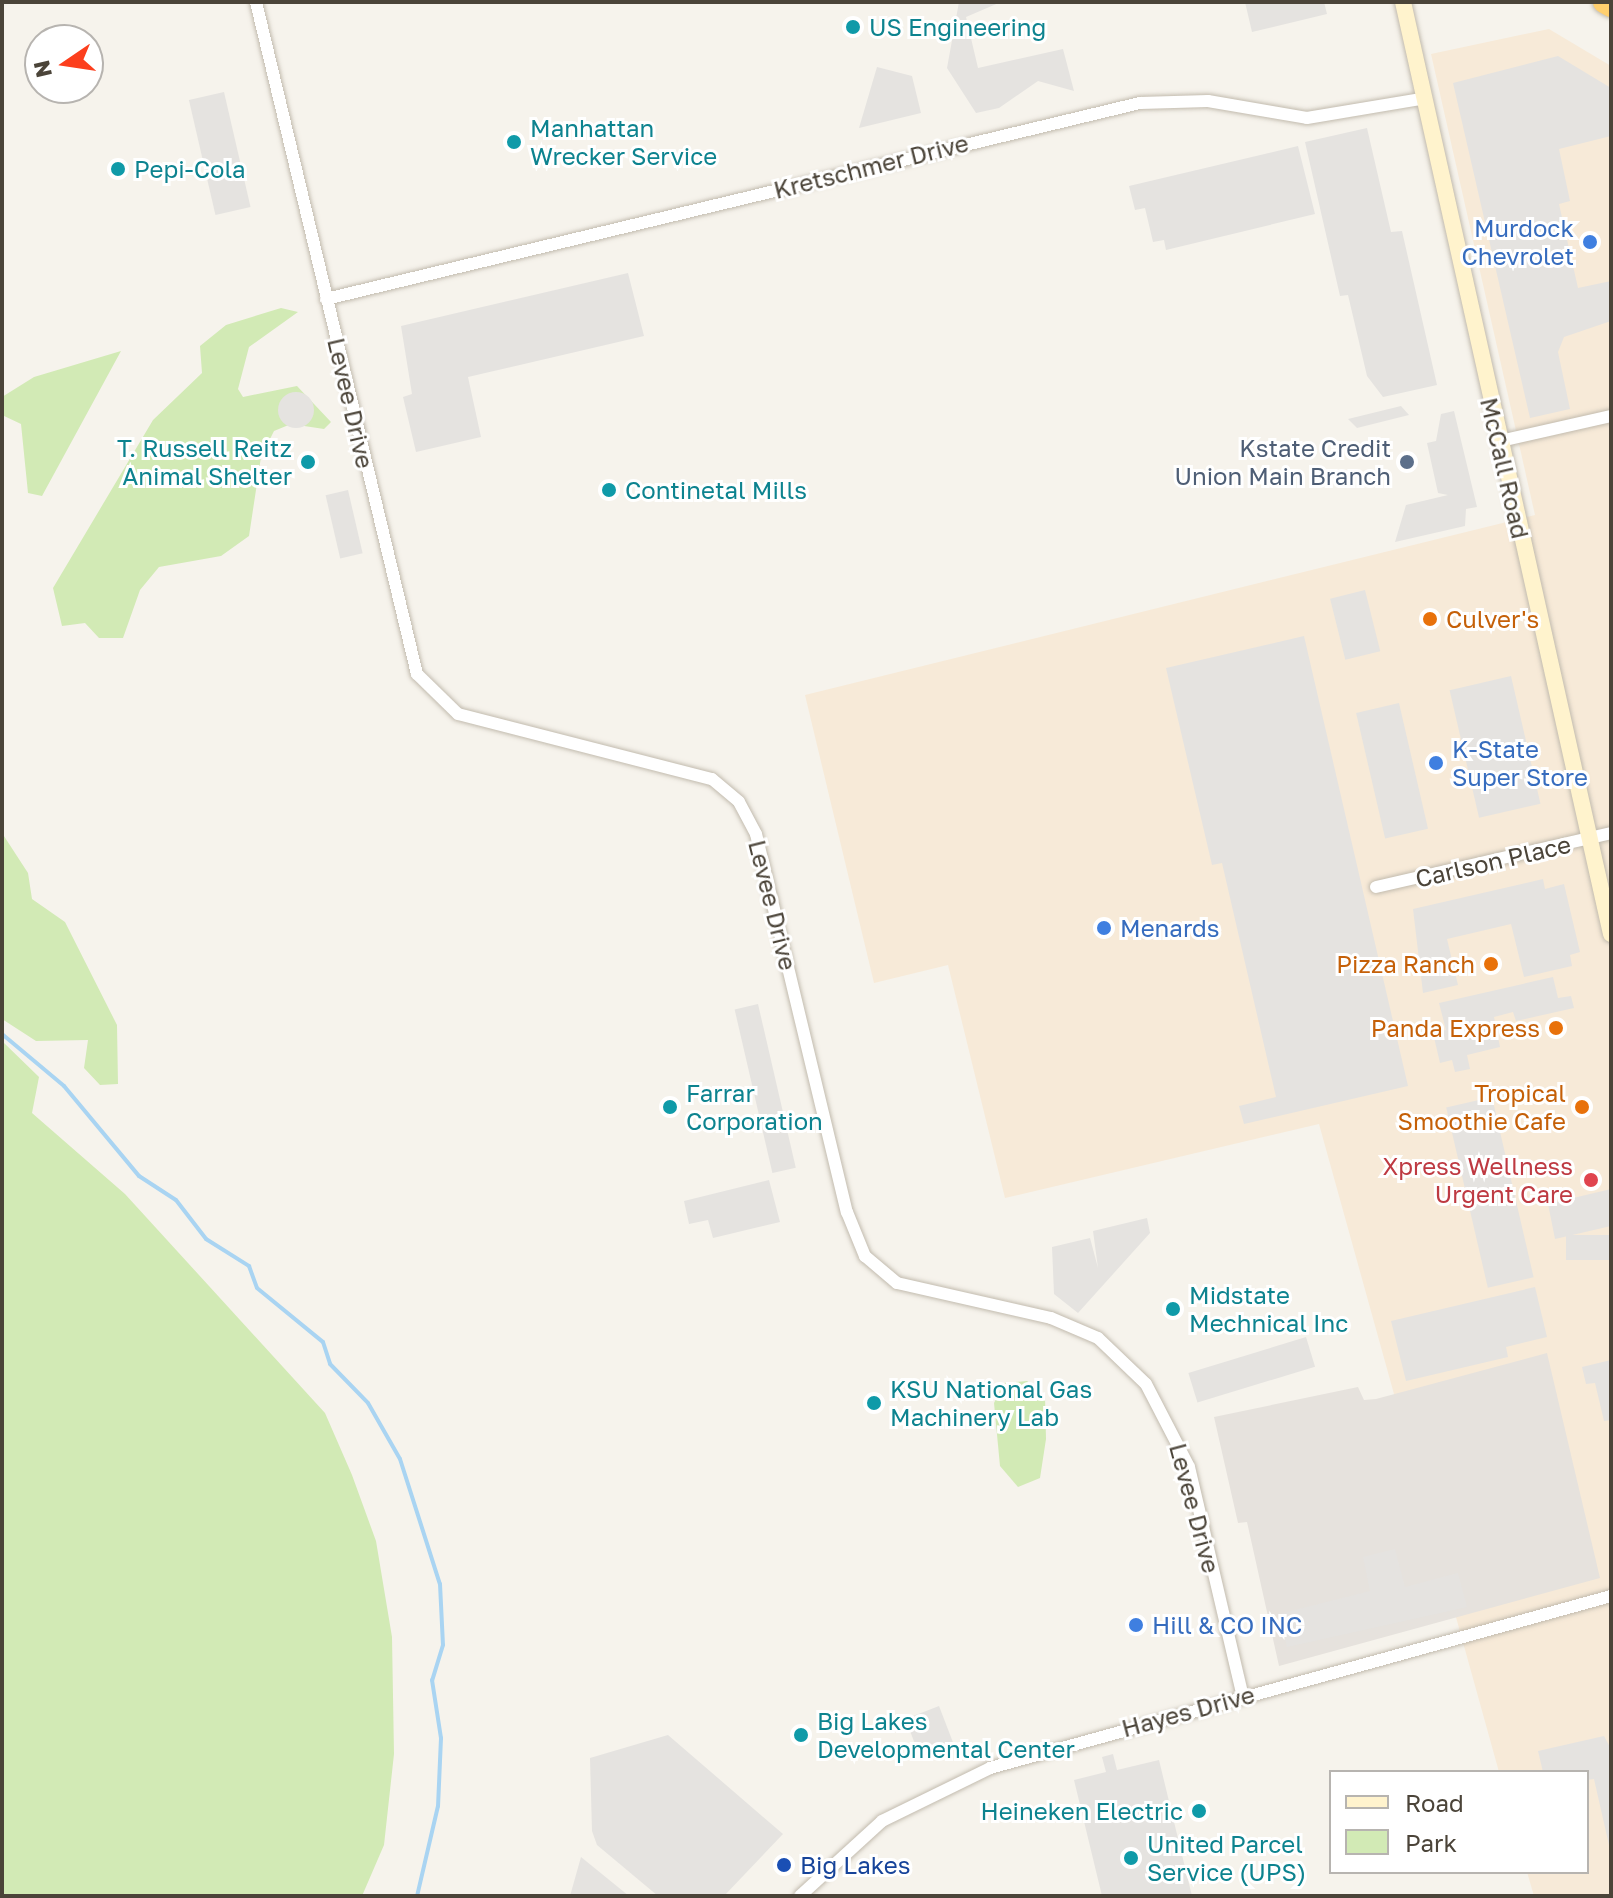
<!DOCTYPE html>
<html>
<head>
<meta charset="utf-8">
<style>
  body { margin:0 }
  #map { position:relative; width:1613px; height:1898px; overflow:hidden; background:#f6f3ec; font-family:"Golos Text",sans-serif }
  div>[style] { position:absolute }
  .commercial>* { inset:0; background:#f7ead8 }
  .industrial>* { inset:0; background:#e6e2dd }
  .green>* { inset:0; background:#d2eab5 }
  .parking>* { inset:0; background:#e5e3e0; transform-origin:0 0 }
  .round { border-radius:50% }
  .stream>* { height:4px; margin:-2px; padding:0 2px; transform-origin:2px; border-radius:2px; background:#a9d4f2 }
  .roads { filter:drop-shadow(0 0 2px #c2bbae) drop-shadow(0 0 2px #c2bbae) }
  .street>* { height:12px; margin:-6px; padding:0 6px; transform-origin:6px; border-radius:6px; background:#fff }
  .secondary>* { height:16px; margin:-8px; padding:0 8px; transform-origin:8px; border-radius:8px; background:#fff3cd }
  .highway>* { height:22px; margin:-11px; padding:0 11px; transform-origin:11px; border-radius:11px; background:#ffcf6e }
  .dots>* { width:22px; height:22px; translate:-50% -50%; box-sizing:border-box; border:4px solid #fff; border-radius:50% }
  span { translate:-50% -50%; white-space:nowrap; text-align:center; line-height:1.15; -webkit-text-stroke:6px #fff; paint-order:stroke }
  .culture-label { font-size:24px; color:#0d838f }
  .left { translate:0 -50%; text-align:left }
  .right { translate:-100% -50%; text-align:right }
  .street-label { font-size:24px; color:#4b4439 }
  .shop-label { font-size:24px; color:#366cbe }
  .service-label { font-size:24px; color:#4e5e75 }
  .food-label { font-size:24px; color:#c56008 }
  .health-label { font-size:24px; color:#be3a42 }
  .transit-label { font-size:24px; color:#164399 }
  .frame { position:absolute; inset:0; border:4px solid #4b4439; pointer-events:none }
  .legend { position:absolute; left:1329px; top:1770px; width:260px; height:104px; box-sizing:border-box; background:#fff; border:2px solid #b7b4b0; margin:0; padding:10px 14px; list-style:none; font-size:24px; color:#4b4439 }
  .legend li { display:flex; align-items:center; gap:16px; height:40px }
  .legend b { width:40px; border:2px solid #b7b4b0 }
  .north { position:absolute; left:24px; top:24px; width:80px; height:80px; box-sizing:border-box; background:#fff; border:2px solid #b7b4b0; border-radius:50%; rotate:257deg; font-size:22px; font-weight:700; line-height:32px; text-align:center; color:#4b4439 }
  .north::after { content:''; display:block; margin:auto; width:28px; height:36px; background:#fc3f1d; clip-path:polygon(50% 0,100% 100%,50% 72%,0 100%) }
</style>
</head>
<body>
<div id="map">
  <div class="commercial">
    <i style="clip-path:polygon(1549px 29px,1611px 66px,1611px 1896px,1534px 1896px,1527px 1872px,1587px 1872px,1587px 1772px,1499px 1772px,1319px 1124px,1005px 1198px,948px 965px,874px 983px,805px 695px,1535px 515px,1431px 54px)"></i>
  </div>
  <div class="industrial">
    <i style="clip-path:polygon(1547px 1353px,1600px 1578px,1279px 1666px,1247px 1522px,1238px 1523px,1214px 1417px,1358px 1387px,1364px 1400px,1376px 1399px)"></i>
  </div>
  <div class="green">
    <i style="clip-path:polygon(281px 308px,298px 312px,249px 347px,238px 389px,243px 397px,297px 386px,331px 422px,324px 429px,291px 424px,274px 431px,261px 457px,249px 536px,221px 556px,159px 567px,140px 590px,123px 638px,99px 638px,85px 623px,62px 626px,53px 588px,153px 420px,202px 373px,200px 346px,226px 325px)"></i>
    <i style="clip-path:polygon(121px 351px,42px 496px,28px 493px,21px 424px,2px 415px,2px 397px,34px 377px)"></i>
    <i style="clip-path:polygon(2px 833px,28px 873px,32px 899px,65px 922px,117px 1025px,118px 1084px,100px 1085px,84px 1068px,88px 1040px,36px 1041px,2px 1019px)"></i>
    <i style="clip-path:polygon(2px 1041px,39px 1077px,32px 1113px,125px 1194px,325px 1413px,352px 1475px,376px 1541px,392px 1637px,394px 1754px,384px 1845px,362px 1896px,2px 1896px)"></i>
    <i style="clip-path:polygon(1027px 1381px,1045px 1396px,1046px 1439px,1040px 1478px,1018px 1487px,1000px 1466px,994px 1403px,1004px 1383px)"></i>
  </div>
  <div class="parking">
    <i style="clip-path:polygon(959px 2px,1001px 2px,966px 17px,978px 68px,1063px 49px,1074px 91px,1038px 81px,999px 108px,976px 113px,947px 68px)"></i>
    <i style="clip-path:polygon(1245px 2px,1324px 2px,1327px 14px,1252px 32px)"></i>
    <i style="clip-path:polygon(1558px 56px,1611px 88px,1611px 136px,1559px 149px,1570px 201px,1559px 204px,1578px 288px,1611px 281px,1611px 321px,1564px 337px,1558px 352px,1570px 409px,1530px 418px,1453px 83px)"></i>
    <i style="clip-path:polygon(877px 67px,912px 76px,921px 113px,859px 128px)"></i>
    <i style="left:224px;top:92px;width:118px;height:36px;rotate:77deg"></i>
    <i style="clip-path:polygon(1367px 128px,1391px 232px,1402px 231px,1437px 385px,1383px 397px,1367px 376px,1348px 295px,1340px 296px,1305px 142px)"></i>
    <i style="clip-path:polygon(1298px 146px,1315px 214px,1166px 250px,1164px 240px,1153px 242px,1145px 208px,1135px 210px,1129px 186px)"></i>
    <i style="clip-path:polygon(628px 273px,644px 336px,468px 377px,481px 437px,416px 452px,403px 397px,412px 394px,401px 326px)"></i>
    <i class="round" style="left:278px;top:392px;width:36px;height:36px"></i>
    <i style="clip-path:polygon(1401px 406px,1409px 415px,1357px 428px,1348px 419px)"></i>
    <i style="clip-path:polygon(1454px 411px,1477px 507px,1466px 509px,1465px 526px,1395px 542px,1406px 505px,1448px 495px,1438px 493px,1427px 443px,1436px 441px,1441px 414px)"></i>
    <i style="left:348px;top:490px;width:65px;height:23px;rotate:77deg"></i>
    <i style="left:1365px;top:590px;width:63px;height:36px;rotate:76deg"></i>
    <i style="clip-path:polygon(1304px 636px,1408px 1086px,1244px 1124px,1239px 1106px,1276px 1097px,1222px 863px,1212px 865px,1166px 668px)"></i>
    <i style="left:1511px;top:676px;width:131px;height:63px;rotate:77deg"></i>
    <i style="left:1399px;top:703px;width:129px;height:44px;rotate:77deg"></i>
    <i style="clip-path:polygon(1543px 879px,1545px 889px,1564px 884px,1580px 952px,1570px 955px,1572px 966px,1524px 977px,1511px 924px,1447px 939px,1458px 985px,1423px 993px,1413px 909px)"></i>
    <i style="clip-path:polygon(1553px 977px,1558px 998px,1571px 996px,1574px 1008px,1516px 1021px,1513px 1012px,1494px 1017px,1500px 1047px,1467px 1055px,1470px 1069px,1455px 1072px,1452px 1060px,1440px 1063px,1433px 1033px,1446px 1030px,1439px 1003px)"></i>
    <i style="left:758px;top:1004px;width:168px;height:24px;rotate:77deg"></i>
    <i style="left:1492px;top:1097px;width:185px;height:47px;rotate:77deg"></i>
    <i style="clip-path:polygon(769px 1180px,780px 1222px,713px 1238px,708px 1220px,689px 1224px,684px 1201px)"></i>
    <i style="clip-path:polygon(1611px 1189px,1611px 1226px,1555px 1239px,1548px 1204px)"></i>
    <i style="clip-path:polygon(1147px 1218px,1150px 1233px,1078px 1313px,1054px 1294px,1052px 1247px,1090px 1238px,1098px 1268px,1093px 1231px)"></i>
    <i style="left:1611px;top:1235px;width:25px;height:45px;rotate:90deg"></i>
    <i style="clip-path:polygon(1535px 1287px,1547px 1337px,1506px 1347px,1508px 1357px,1406px 1381px,1391px 1321px)"></i>
    <i style="left:1306px;top:1337px;width:31px;height:123px;rotate:73deg"></i>
    <i style="clip-path:polygon(1611px 1360px,1611px 1420px,1604px 1421px,1595px 1383px,1586px 1384px,1582px 1367px)"></i>
    <i style="clip-path:polygon(1395px 1549px,1405px 1587px,1458px 1573px,1467px 1607px,1287px 1647px,1279px 1614px,1370px 1591px,1363px 1557px)"></i>
    <i style="left:939px;top:1706px;width:44px;height:36px;rotate:69deg"></i>
    <i style="clip-path:polygon(668px 1735px,783px 1834px,724px 1896px,658px 1896px,597px 1845px,592px 1831px,590px 1758px)"></i>
    <i style="clip-path:polygon(1604px 1736px,1611px 1749px,1611px 1854px,1594px 1779px,1587px 1780px,1587px 1772px,1543px 1772px,1538px 1751px)"></i>
    <i style="clip-path:polygon(1113px 1754px,1117px 1770px,1159px 1760px,1192px 1896px,1102px 1896px,1074px 1780px,1106px 1772px,1102px 1757px)"></i>
    <i style="clip-path:polygon(581px 1857px,629px 1896px,570px 1896px)"></i>
  </div>
  <div class="stream">
    <i style="left:2px;top:1034px;width:81px;rotate:40deg"></i>
    <i style="left:64px;top:1086px;width:117px;rotate:50.2deg"></i>
    <i style="left:139px;top:1176px;width:44px;rotate:33deg"></i>
    <i style="left:176px;top:1200px;width:49px;rotate:52.4deg"></i>
    <i style="left:206px;top:1239px;width:51px;rotate:32.1deg"></i>
    <i style="left:249px;top:1266px;width:23px;rotate:70deg"></i>
    <i style="left:257px;top:1288px;width:85px;rotate:39.3deg"></i>
    <i style="left:323px;top:1342px;width:23px;rotate:72deg"></i>
    <i style="left:330px;top:1364px;width:54px;rotate:45.7deg"></i>
    <i style="left:368px;top:1403px;width:64px;rotate:60.3deg"></i>
    <i style="left:400px;top:1459px;width:131px;rotate:72.3deg"></i>
    <i style="left:440px;top:1584px;width:61px;rotate:87.2deg"></i>
    <i style="left:443px;top:1645px;width:37px;rotate:107deg"></i>
    <i style="left:432px;top:1680px;width:59px;rotate:81.2deg"></i>
    <i style="left:441px;top:1738px;width:68px;rotate:92.5deg"></i>
    <i style="left:438px;top:1806px;width:92px;rotate:103.1deg"></i>
  </div>
  <div class="roads">
    <div class="street">
      <i style="left:256px;top:2px;width:691px;rotate:76.53deg"></i>
      <i style="left:417px;top:674px;width:57px;rotate:44.3deg"></i>
      <i style="left:458px;top:714px;width:262px;rotate:14.4deg"></i>
      <i style="left:712px;top:779px;width:35px;rotate:40deg"></i>
      <i style="left:739px;top:802px;width:36px;rotate:62deg"></i>
      <i style="left:756px;top:834px;width:389px;rotate:76.5deg"></i>
      <i style="left:847px;top:1212px;width:48px;rotate:67.8deg"></i>
      <i style="left:865px;top:1256px;width:42px;rotate:40.2deg"></i>
      <i style="left:897px;top:1283px;width:158px;rotate:12.8deg"></i>
      <i style="left:1051px;top:1318px;width:51px;rotate:23.1deg"></i>
      <i style="left:1098px;top:1338px;width:66px;rotate:43.8deg"></i>
      <i style="left:1146px;top:1384px;width:93px;rotate:62.6deg"></i>
      <i style="left:1189px;top:1467px;width:237px;rotate:76.8deg"></i>
      <i style="left:326px;top:299px;width:837px;rotate:-13.54deg"></i>
      <i style="left:1140px;top:103px;width:68px;rotate:-1.7deg"></i>
      <i style="left:1208px;top:101px;width:100px;rotate:9.7deg"></i>
      <i style="left:1307px;top:118px;width:116px;rotate:-9.5deg"></i>
      <i style="left:1500px;top:441px;width:114px;rotate:-12.7deg"></i>
      <i style="left:1376px;top:887px;width:241px;rotate:-12.9deg"></i>
      <i style="left:800px;top:1896px;width:111px;rotate:-42.4deg"></i>
      <i style="left:882px;top:1821px;width:120px;rotate:-26.1deg"></i>
      <i style="left:990px;top:1768px;width:644px;rotate:-15.48deg"></i>
    </div>
    <div class="secondary">
      <i style="left:1403px;top:2px;width:955px;rotate:77.42deg"></i>
    </div>
    <div class="highway">
      <i style="left:1604px;top:2px;width:8px;rotate:30deg"></i>
    </div>
  </div>
  <div class="dots">
    <i style="left:853px;top:27px;background:#0f9aa8"></i>
    <i style="left:514px;top:142px;background:#0f9aa8"></i>
    <i style="left:118px;top:169px;background:#0f9aa8"></i>
    <i style="left:1590px;top:242px;background:#3f7fe0"></i>
    <i style="left:308px;top:462px;background:#0f9aa8"></i>
    <i style="left:1407px;top:462px;background:#5c6f8a"></i>
    <i style="left:609px;top:490px;background:#0f9aa8"></i>
    <i style="left:1430px;top:619px;background:#e8710a"></i>
    <i style="left:1436px;top:763px;background:#3f7fe0"></i>
    <i style="left:1104px;top:928px;background:#3f7fe0"></i>
    <i style="left:1491px;top:964px;background:#e8710a"></i>
    <i style="left:1556px;top:1028px;background:#e8710a"></i>
    <i style="left:670px;top:1107px;background:#0f9aa8"></i>
    <i style="left:1582px;top:1107px;background:#e8710a"></i>
    <i style="left:1591px;top:1180px;background:#e0444e"></i>
    <i style="left:1173px;top:1309px;background:#0f9aa8"></i>
    <i style="left:874px;top:1403px;background:#0f9aa8"></i>
    <i style="left:1136px;top:1625px;background:#3f7fe0"></i>
    <i style="left:801px;top:1735px;background:#0f9aa8"></i>
    <i style="left:1199px;top:1811px;background:#0f9aa8"></i>
    <i style="left:1131px;top:1858px;background:#0f9aa8"></i>
    <i style="left:784px;top:1865px;background:#1a4fb4"></i>
  </div>
  <div class="culture-label">
    <span class="left" style="left:869px;top:27px">US Engineering</span>
    <span class="left" style="left:530px;top:142px">Manhattan<br>Wrecker Service</span>
    <span class="left" style="left:134px;top:169px">Pepi-Cola</span>
    <span class="right" style="left:292px;top:462px">T. Russell Reitz<br>Animal Shelter</span>
    <span class="left" style="left:625px;top:490px">Continetal Mills</span>
    <span class="left" style="left:686px;top:1107px">Farrar<br>Corporation</span>
    <span class="left" style="left:1189px;top:1309px">Midstate<br>Mechnical Inc</span>
    <span class="left" style="left:890px;top:1403px">KSU National Gas<br>Machinery Lab</span>
    <span class="left" style="left:817px;top:1735px">Big Lakes<br>Developmental Center</span>
    <span class="right" style="left:1183px;top:1811px">Heineken Electric</span>
    <span class="left" style="left:1147px;top:1858px">United Parcel<br>Service (UPS)</span>
  </div>
  <div class="street-label">
    <span style="left:871px;top:166px;rotate:-14deg">Kretschmer Drive</span>
    <span style="left:351px;top:403px;rotate:77deg">Levee Drive</span>
    <span style="left:1505px;top:468px;rotate:77deg">McCall Road</span>
    <span style="left:1493px;top:861px;rotate:-13deg">Carlson Place</span>
    <span style="left:773px;top:905px;rotate:76deg">Levee Drive</span>
    <span style="left:1195px;top:1508px;rotate:75deg">Levee Drive</span>
    <span style="left:1188px;top:1711px;rotate:-15deg">Hayes Drive</span>
  </div>
  <div class="shop-label">
    <span class="right" style="left:1574px;top:242px">Murdock<br>Chevrolet</span>
    <span class="left" style="left:1452px;top:763px">K-State<br>Super Store</span>
    <span class="left" style="left:1120px;top:928px">Menards</span>
    <span class="left" style="left:1152px;top:1625px">Hill &amp; CO INC</span>
  </div>
  <div class="service-label">
    <span class="right" style="left:1391px;top:462px">Kstate Credit<br>Union Main Branch</span>
  </div>
  <div class="food-label">
    <span class="left" style="left:1446px;top:619px">Culver's</span>
    <span class="right" style="left:1475px;top:964px">Pizza Ranch</span>
    <span class="right" style="left:1540px;top:1028px">Panda Express</span>
    <span class="right" style="left:1566px;top:1107px">Tropical<br>Smoothie Cafe</span>
  </div>
  <div class="health-label">
    <span class="right" style="left:1573px;top:1180px">Xpress Wellness<br>Urgent Care</span>
  </div>
  <div class="transit-label">
    <span class="left" style="left:800px;top:1865px">Big Lakes</span>
  </div>
  <div class="frame"></div>
  <ul class="legend">
  <li><b style="height:10px;background:#fff3cd"></b>Road</li>
  <li><b style="height:22px;background:#d2eab5"></b>Park</li>
  </ul>
  <div class="north">N</div>
</div>
</body>
</html>
